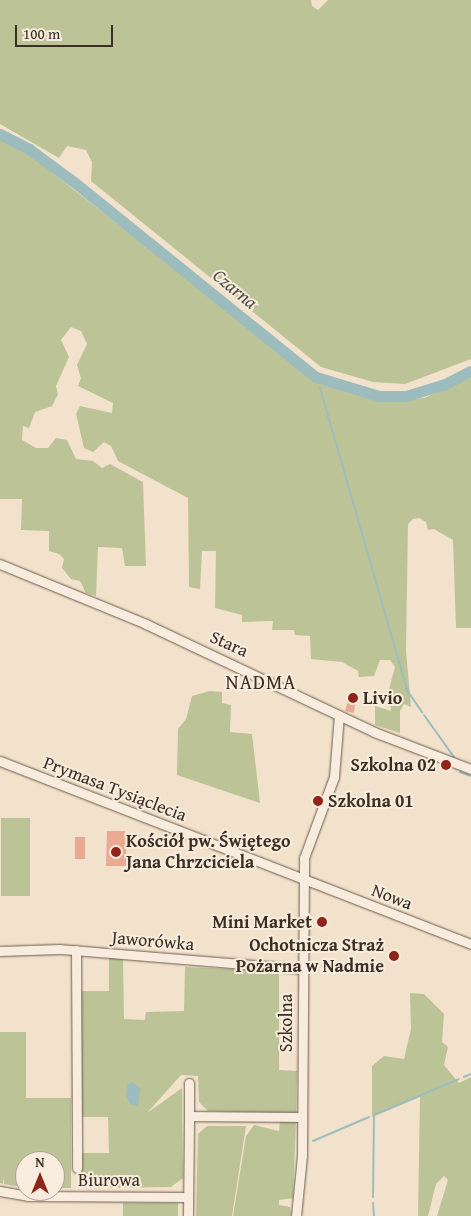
<!DOCTYPE html>
<html>
<head>
<meta charset="utf-8">
<style>
  body { margin:0 }
  #map { position:relative; width:471px; height:1216px; overflow:hidden; background:#f3e2cb; font-family:"Gentium Book Plus",serif }
  div>[style] { position:absolute }
  .green>* { inset:0; background:#bcc396; transform-origin:0 0 }
  .water>* { inset:0; background:#9dbcbe }
  .stream>* { height:2px; margin:-1px; padding:0 1px; transform-origin:1px; border-radius:1px; background:#9dbcbe }
  .river>* { height:11px; margin:-5.5px; padding:0 5.5px; transform-origin:5.5px; border-radius:5.5px; background:#9dbcbe }
  .building>* { inset:0; background:#e9aa91; transform-origin:0 0 }
  .roads { filter:drop-shadow(0 0 1px #695b4c) drop-shadow(0 0 1px #695b4c) }
  .minor>* { height:9px; margin:-4.5px; padding:0 4.5px; transform-origin:4.5px; border-radius:4.5px; background:#f7ecdd }
  .dots>* { width:14px; height:14px; translate:-50% -50%; box-sizing:border-box; border:2px solid #f7ecdd; border-radius:50% }
  span { translate:-50% -50%; white-space:nowrap; text-align:center; line-height:1.15; -webkit-text-stroke:4px #f7ecdd; paint-order:stroke }
  .street-label { font-size:18px; color:#3b2e22 }
  .poi-label { font-size:18px; color:#3b2e22; font-weight:700 }
  .left { translate:0 -50%; text-align:left }
  .right { translate:-100% -50%; text-align:right }
  .water-label { font-size:19px; color:#545249; font-style:italic }
  .quarter-label { font-size:20px; color:#3b2e22; letter-spacing:1px }
  .north { position:absolute; left:15px; top:1151px; width:50px; height:50px; box-sizing:border-box; background:#f7ecdd; border:1px solid #aca092; border-radius:50%; rotate:0deg; font-size:14px; font-weight:700; line-height:20px; text-align:center; color:#3b2e22 }
  .north::after { content:''; display:block; margin:auto; width:18px; height:22px; background:#8f2418; clip-path:polygon(50% 0,100% 100%,50% 72%,0 100%) }
  .scale { position:absolute; left:15px; top:25px; width:98px; height:22px; box-sizing:border-box; border:2px solid #3b2e22; border-top:0; padding-left:6px; font-size:15px; line-height:18px; white-space:nowrap; color:#3b2e22; -webkit-text-stroke:4px #f7ecdd; paint-order:stroke }
</style>
</head>
<body>
<div id="map">
  <div class="green">
    <i style="clip-path:polygon(0 0,311px 0,312px 6px,318px 10px,328px 0,471px 0,471px 359px,405px 384px,373px 382px,321px 367px,91px 181px,92px 162px,86px 150px,67px 146px,59px 158px,0 124px)"></i>
    <i style="clip-path:polygon(0 140px,26px 152px,322px 385px,394px 400px,424px 398px,471px 378px,471px 628px,456px 628px,453px 540px,434px 529px,428px 530px,426px 522px,419px 518px,413px 519px,408px 524px,406px 651px,411px 707px,404px 704px,400px 711px,400px 733px,375px 725px,375px 706px,391px 711px,389px 689px,395px 667px,390px 660px,380px 660px,374px 676px,359px 677px,358px 671px,342px 662px,311px 659px,310px 636px,295px 635px,294px 630px,272px 630px,273px 621px,242px 622px,242px 615px,215px 608px,216px 551px,202px 551px,200px 589px,189px 587px,188px 498px,118px 461px,111px 446px,104px 442px,93px 452px,84px 448px,76px 414px,80px 406px,112px 413px,113px 403px,78px 386px,81px 378px,77px 365px,87px 344px,81px 331px,71px 327px,61px 340px,69px 357px,56px 386px,58px 394px,52px 406px,35px 412px,29px 428px,23px 426px,22px 440px,36px 448px,48px 448px,56px 438px,67px 440px,76px 459px,93px 461px,102px 468px,110px 464px,143px 482px,146px 566px,125px 566px,122px 548px,98px 547px,96px 596px,86px 593px,80px 581px,71px 579px,62px 568px,64px 559px,59px 554px,49px 551px,49px 531px,21px 530px,22px 499px,0 499px,0 556px)"></i>
    <i style="clip-path:polygon(210px 691px,222px 692px,222px 703px,231px 705px,230px 732px,252px 734px,260px 803px,177px 775px,178px 729px,186px 719px,192px 696px)"></i>
    <i style="left:1px;top:818px;width:29px;height:78px"></i>
    <i style="clip-path:polygon(109px 957px,123px 959px,124px 1019px,145px 1020px,146px 1012px,184px 1011px,185px 967px,279px 971px,279px 1070px,297px 1071px,296px 1114px,208px 1111px,199px 1102px,198px 1076px,181px 1075px,147px 1113px,182px 1088px,183px 1178px,171px 1187px,80px 1188px,80px 1153px,109px 1153px,108px 1117px,80px 1117px,80px 991px,109px 991px)"></i>
    <i style="clip-path:polygon(410px 993px,424px 994px,444px 1014px,442px 1042px,448px 1047px,444px 1065px,459px 1083px,471px 1077px,471px 1216px,437px 1216px,448px 1180px,444px 1176px,436px 1184px,428px 1216px,418px 1216px,420px 1097px,372px 1117px,372px 1066px,384px 1056px,404px 1059px,411px 1029px)"></i>
    <i style="clip-path:polygon(0 1032px,26px 1032px,26px 1098px,71px 1098px,71px 1188px,55px 1188px,55px 1161px,25px 1161px,25px 1188px,4px 1184px,4px 1176px,3px 1184px,0 1183px)"></i>
    <i style="clip-path:polygon(280px 1120px,296px 1120px,293px 1198px,279px 1200px,279px 1205px,290px 1207px,291px 1216px,233px 1216px,246px 1136px,254px 1125px,279px 1131px)"></i>
    <i style="clip-path:polygon(207px 1126px,246px 1126px,232px 1216px,196px 1216px,198px 1134px)"></i>
    <i style="left:123px;top:1203px;width:55px;height:13px"></i>
  </div>
  <div class="water">
    <i style="clip-path:polygon(132px 1082px,140px 1088px,138px 1106px,130px 1104px,126px 1096px,127px 1085px)"></i>
  </div>
  <div class="stream">
    <i style="left:316px;top:377px;width:6px;rotate:72deg"></i>
    <i style="left:320px;top:388px;width:314px;rotate:73.9deg"></i>
    <i style="left:407px;top:690px;width:27px;rotate:56deg"></i>
    <i style="left:424px;top:715px;width:52px;rotate:54.5deg"></i>
    <i style="left:460px;top:772px;width:12px;rotate:20deg"></i>
    <i style="left:464px;top:1077px;width:8px;rotate:-23deg"></i>
    <i style="left:313px;top:1141px;width:61px;rotate:-23.2deg"></i>
    <i style="left:373px;top:1197px;width:82px;rotate:-89.3deg"></i>
    <i style="left:374px;top:1115px;width:92px;rotate:-23deg"></i>
    <i style="left:373px;top:1203px;width:13px;rotate:86deg"></i>
  </div>
  <div class="river">
    <i style="left:0;top:134px;width:33px;rotate:27deg"></i>
    <i style="left:29px;top:149px;width:56px;rotate:36.3deg"></i>
    <i style="left:74px;top:182px;width:311px;rotate:38.9deg"></i>
    <i style="left:316px;top:377px;width:66px;rotate:16.8deg"></i>
    <i style="left:379px;top:396px;width:27px"></i>
    <i style="left:406px;top:396px;width:39px;rotate:-17deg"></i>
    <i style="left:443px;top:385px;width:31px;rotate:-27deg"></i>
  </div>
  <div class="building">
    <i style="clip-path:polygon(350px 693px,357px 693px,354px 713px,345px 711px)"></i>
    <i style="clip-path:polygon(107px 831px,125px 831px,127px 866px,106px 866px)"></i>
    <i style="left:75px;top:837px;width:10px;height:22px"></i>
  </div>
  <div class="roads">
    <div class="minor">
      <i style="left:0;top:564px;width:158px;rotate:22.3deg"></i>
      <i style="left:146px;top:624px;width:252px;rotate:25.3deg"></i>
      <i style="left:374px;top:732px;width:104px;rotate:20.9deg"></i>
      <i style="left:0;top:761px;width:505px;rotate:21.23deg"></i>
      <i style="left:76px;top:950px;width:218px;rotate:89.7deg"></i>
      <i style="left:0;top:951px;width:60px;rotate:-1.9deg"></i>
      <i style="left:60px;top:949px;width:244px;rotate:4.7deg"></i>
      <i style="left:189px;top:1083px;width:33px;rotate:90deg"></i>
      <i style="left:0;top:1191px;width:28px;rotate:10deg"></i>
      <i style="left:28px;top:1196px;width:160px;rotate:0.4deg"></i>
      <i style="left:188px;top:1216px;width:100px;rotate:-89.4deg"></i>
      <i style="left:189px;top:1116px;width:113px;rotate:0.5deg"></i>
      <i style="left:296px;top:1216px;width:60px;rotate:-84.3deg"></i>
      <i style="left:302px;top:1156px;width:298px;rotate:-89.6deg"></i>
      <i style="left:304px;top:858px;width:86px;rotate:-69.7deg"></i>
      <i style="left:334px;top:777px;width:62px;rotate:-85.4deg"></i>
    </div>
  </div>
  <div class="dots">
    <i style="left:353px;top:698px;background:#8f2418"></i>
    <i style="left:446px;top:765px;background:#8f2418"></i>
    <i style="left:318px;top:801px;background:#8f2418"></i>
    <i style="left:116px;top:852px;background:#8f2418"></i>
    <i style="left:322px;top:922px;background:#8f2418"></i>
    <i style="left:394px;top:956px;background:#8f2418"></i>
  </div>
  <div class="street-label">
    <span style="left:229px;top:644px;rotate:24deg">Stara</span>
    <span style="left:115px;top:789px;rotate:21deg">Prymasa Tysiąclecia</span>
    <span style="left:392px;top:897px;rotate:21deg">Nowa</span>
    <span style="left:153px;top:941px;rotate:5deg">Jaworówka</span>
    <span style="left:286px;top:1023px;rotate:-90deg">Szkolna</span>
    <span style="left:109px;top:1180px">Biurowa</span>
  </div>
  <div class="poi-label">
    <span class="left" style="left:363px;top:698px">Livio</span>
    <span class="right" style="left:436px;top:765px">Szkolna 02</span>
    <span class="left" style="left:328px;top:801px">Szkolna 01</span>
    <span class="left" style="left:126px;top:852px">Kościół pw. Świętego<br>Jana Chrzciciela</span>
    <span class="right" style="left:312px;top:922px">Mini Market</span>
    <span class="right" style="left:384px;top:956px">Ochotnicza Straż<br>Pożarna w Nadmie</span>
  </div>
  <div class="water-label">
    <span style="left:235px;top:289px;rotate:39deg">Czarna</span>
  </div>
  <div class="quarter-label">
    <span style="left:261px;top:681px">NADMA</span>
  </div>
  <div class="north">N</div>
  <div class="scale">100 m</div>
</div>
</body>
</html>
